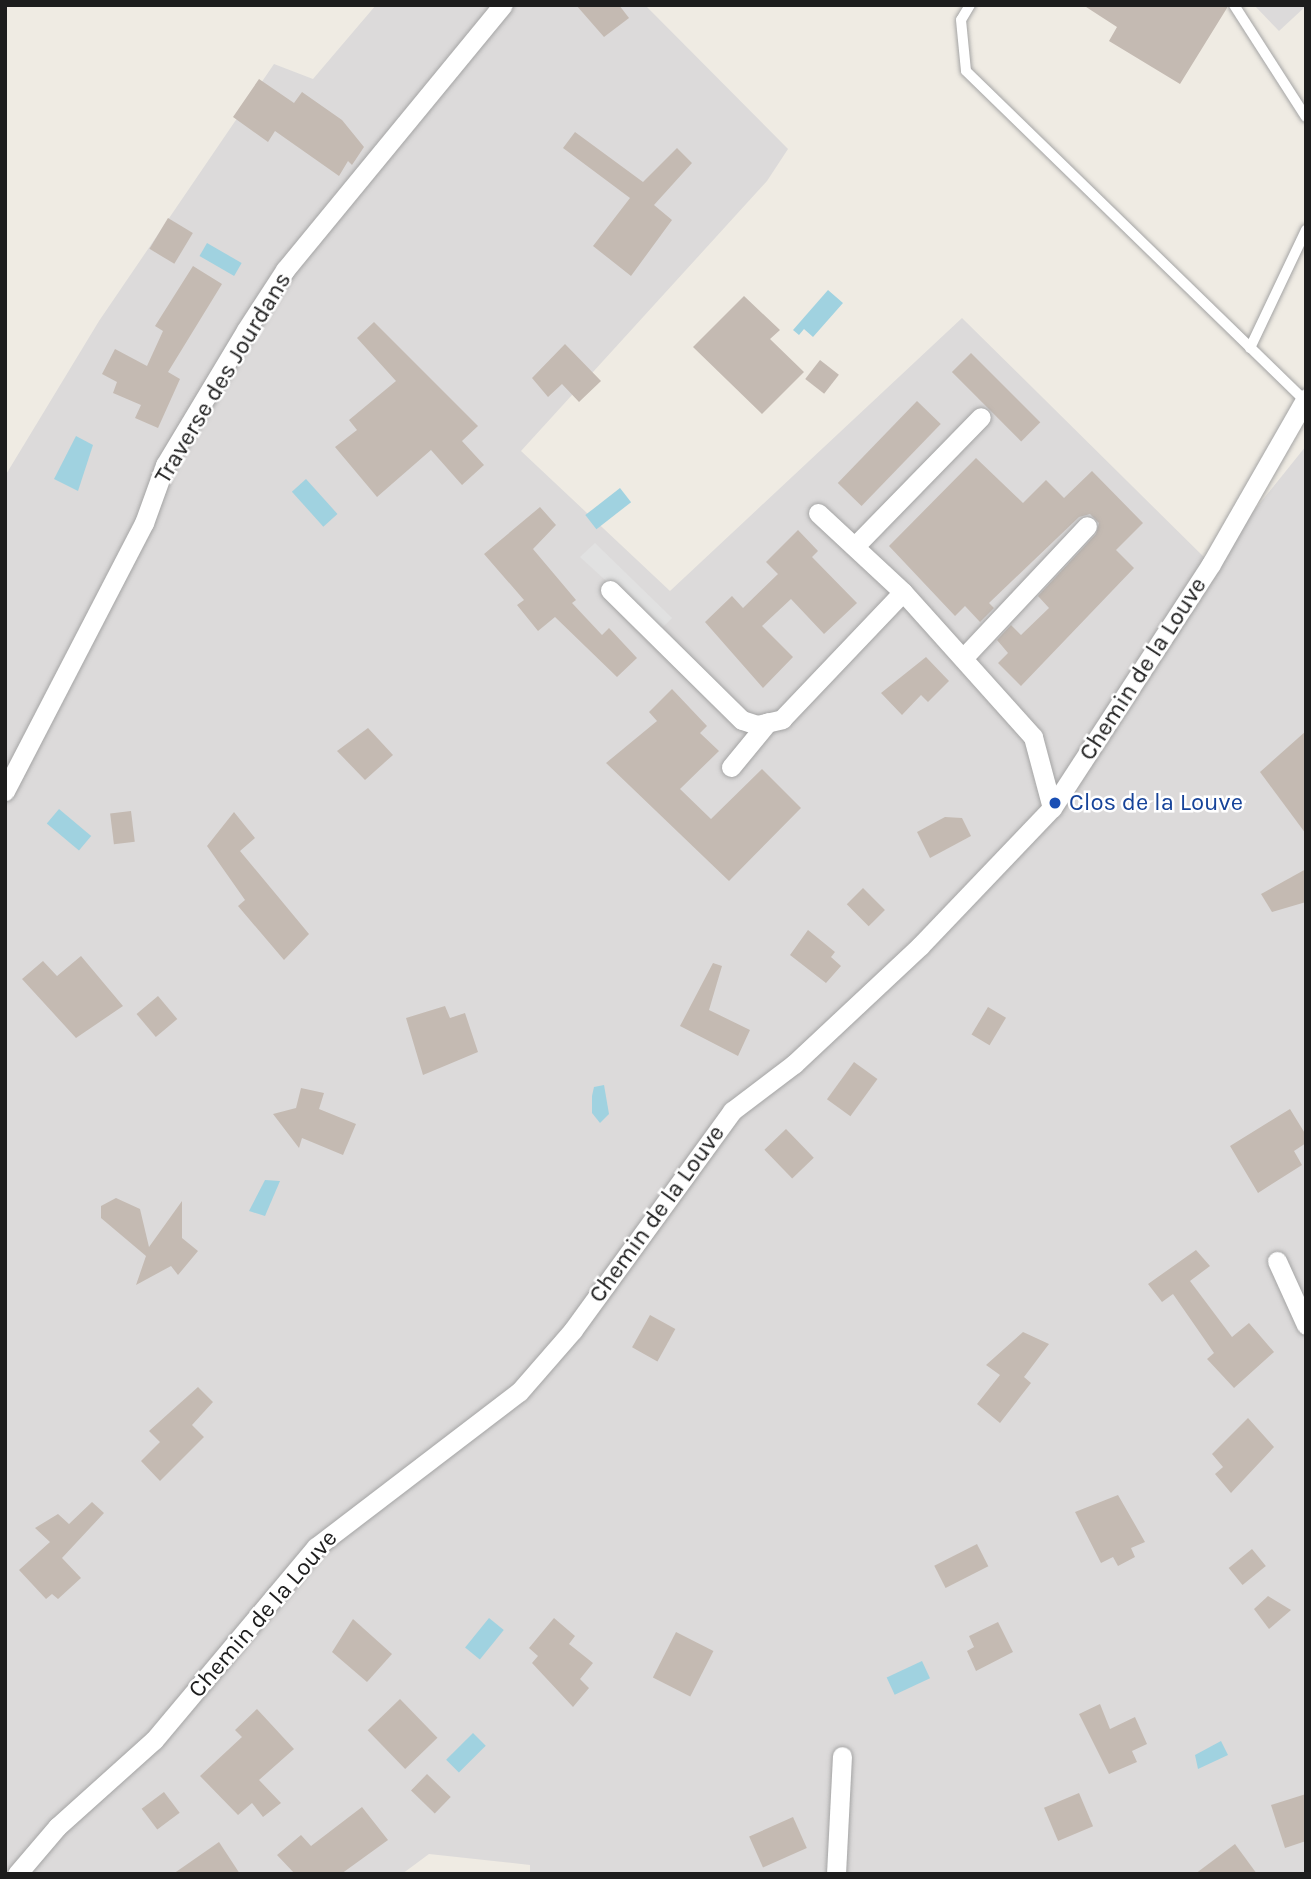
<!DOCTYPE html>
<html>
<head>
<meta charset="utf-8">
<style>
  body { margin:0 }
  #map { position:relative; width:1311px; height:1879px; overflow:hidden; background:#efebe3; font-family:Karla,sans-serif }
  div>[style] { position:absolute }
  .residential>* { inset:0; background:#dcdada }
  .parking>* { inset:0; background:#e1e1e1 }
  .water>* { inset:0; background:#a0d2e0; transform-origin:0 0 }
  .building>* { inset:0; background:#c4bab2; transform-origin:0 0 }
  .roads { filter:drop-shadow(0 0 2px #a4a4a4) drop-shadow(0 0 2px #a4a4a4) }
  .lane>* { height:10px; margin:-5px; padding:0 5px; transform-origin:5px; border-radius:5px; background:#fff }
  .street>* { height:19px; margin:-9.5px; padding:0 9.5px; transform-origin:9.5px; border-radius:9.5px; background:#fff }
  .dots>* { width:19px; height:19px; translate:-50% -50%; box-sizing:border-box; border:4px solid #fff; border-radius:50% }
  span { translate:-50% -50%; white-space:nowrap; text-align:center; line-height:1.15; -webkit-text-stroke:5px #fff; paint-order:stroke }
  .street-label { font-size:24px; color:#1d1d1d }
  .transit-label { font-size:24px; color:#164399 }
  .left { translate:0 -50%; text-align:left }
  .frame { position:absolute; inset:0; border:7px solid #1d1d1d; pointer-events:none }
</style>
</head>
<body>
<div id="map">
  <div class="residential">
    <i style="clip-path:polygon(376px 5px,645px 5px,788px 149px,767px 181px,521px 451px,670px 591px,962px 318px,1211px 564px,1306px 446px,1306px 1874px,530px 1874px,530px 1865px,429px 1854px,402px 1874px,5px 1874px,5px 476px,99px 321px,274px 64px,313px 79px)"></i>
    <i style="clip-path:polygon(1254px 5px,1306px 5px,1306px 6px,1279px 31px)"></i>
  </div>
  <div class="parking">
    <i style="clip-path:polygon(595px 543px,672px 618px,660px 630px,580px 557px)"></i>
  </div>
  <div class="water">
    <i style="left:207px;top:243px;width:40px;height:15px;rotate:30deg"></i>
    <i style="clip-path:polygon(828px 290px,843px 303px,813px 337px,804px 329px,799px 335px,793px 330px)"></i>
    <i style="clip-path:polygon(76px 436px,93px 445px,78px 491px,54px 479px)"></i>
    <i style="left:306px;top:479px;width:47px;height:19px;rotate:48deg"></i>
    <i style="left:620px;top:488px;width:18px;height:44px;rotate:52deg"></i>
    <i style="left:59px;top:809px;width:42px;height:19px;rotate:40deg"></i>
    <i style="clip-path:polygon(604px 1085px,609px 1114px,600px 1123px,592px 1113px,592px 1096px,594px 1087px)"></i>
    <i style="clip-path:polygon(265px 1180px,280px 1181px,265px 1216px,249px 1211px)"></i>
    <i style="left:489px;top:1618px;width:19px;height:38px;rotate:39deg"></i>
    <i style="left:922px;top:1661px;width:19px;height:39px;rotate:65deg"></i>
    <i style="left:473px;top:1733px;width:18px;height:38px;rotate:45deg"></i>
    <i style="clip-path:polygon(1221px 1741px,1228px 1755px,1198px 1769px,1195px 1755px)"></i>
  </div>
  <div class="building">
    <i style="clip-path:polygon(576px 5px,619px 5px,629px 18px,604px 37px)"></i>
    <i style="clip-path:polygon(1083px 5px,1227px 5px,1227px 8px,1180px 84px,1109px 41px,1117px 27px)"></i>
    <i style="clip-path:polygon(259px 79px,294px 103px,302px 92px,342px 120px,364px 147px,352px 165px,348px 161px,339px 176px,275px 131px,268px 142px,233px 117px)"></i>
    <i style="clip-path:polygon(575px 132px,643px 182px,677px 148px,692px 163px,654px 205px,672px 220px,631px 276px,593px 246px,630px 198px,563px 148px)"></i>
    <i style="left:168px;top:218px;width:29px;height:36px;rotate:31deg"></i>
    <i style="clip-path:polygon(193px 266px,222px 284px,168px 372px,180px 379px,158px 428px,135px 418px,141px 405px,113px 393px,117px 382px,102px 374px,115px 349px,147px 366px,163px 331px,155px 326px)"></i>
    <i style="clip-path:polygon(744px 296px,780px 330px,770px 339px,804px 372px,762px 414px,693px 347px)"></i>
    <i style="clip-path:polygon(374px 322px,478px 426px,462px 441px,484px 465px,462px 485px,431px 450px,377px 497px,335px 447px,357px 430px,349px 420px,396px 381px,357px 338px)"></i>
    <i style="clip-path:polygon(565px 344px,601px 381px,579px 402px,562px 384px,548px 397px,532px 378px)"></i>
    <i style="left:971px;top:353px;width:98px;height:27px;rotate:45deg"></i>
    <i style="left:820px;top:360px;width:24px;height:24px;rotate:38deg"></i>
    <i style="left:917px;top:401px;width:33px;height:114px;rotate:44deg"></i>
    <i style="clip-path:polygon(976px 458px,1023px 503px,1046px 480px,1064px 498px,1092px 471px,1143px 523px,1116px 550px,1134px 568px,1021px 686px,998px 663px,1008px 653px,997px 640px,1011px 625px,1021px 635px,1049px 608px,1038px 596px,1096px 534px,1099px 523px,1090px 514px,1079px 517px,989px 603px,994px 608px,980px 622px,965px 606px,955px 616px,889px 546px)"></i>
    <i style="clip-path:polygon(540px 507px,556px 525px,533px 549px,576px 600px,572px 603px,602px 635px,609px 628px,637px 658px,617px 677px,555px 617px,538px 631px,517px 605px,524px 600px,484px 554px)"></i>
    <i style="clip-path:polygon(798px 530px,818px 551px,812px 557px,857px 603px,824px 634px,791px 599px,762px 626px,793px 657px,763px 688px,705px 622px,732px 596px,743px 608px,778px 574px,766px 562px)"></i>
    <i style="clip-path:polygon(926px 657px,949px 681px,928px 702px,921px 695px,902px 715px,881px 693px)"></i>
    <i style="clip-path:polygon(672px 689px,707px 726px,700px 733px,719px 751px,680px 789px,711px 819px,762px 769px,801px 808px,729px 881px,606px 763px,657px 721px,649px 712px)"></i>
    <i style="clip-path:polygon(368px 728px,393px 755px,365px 780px,337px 751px)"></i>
    <i style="clip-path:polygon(1306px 731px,1306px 834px,1260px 772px)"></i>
    <i style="left:131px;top:811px;width:31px;height:21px;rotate:83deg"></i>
    <i style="clip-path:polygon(234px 812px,255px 838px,240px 851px,309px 934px,284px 960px,238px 906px,245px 900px,207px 846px)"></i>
    <i style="clip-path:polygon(945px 817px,962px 818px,971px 836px,930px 858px,917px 832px)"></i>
    <i style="clip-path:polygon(1306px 869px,1306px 902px,1272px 912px,1261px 894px)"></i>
    <i style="left:863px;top:888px;width:31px;height:23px;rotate:45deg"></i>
    <i style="clip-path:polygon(808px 930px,835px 952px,831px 957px,841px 966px,826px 983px,790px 955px)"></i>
    <i style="clip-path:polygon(81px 956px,123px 1006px,76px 1038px,22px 979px,43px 961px,57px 976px)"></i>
    <i style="clip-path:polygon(713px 963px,722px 966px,709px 1010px,750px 1030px,738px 1056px,680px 1026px)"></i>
    <i style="left:158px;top:996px;width:30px;height:28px;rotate:50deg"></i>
    <i style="clip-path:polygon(445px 1006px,450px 1018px,465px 1013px,478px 1052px,423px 1075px,406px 1018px)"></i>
    <i style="left:988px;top:1007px;width:21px;height:32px;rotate:31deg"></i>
    <i style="left:854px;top:1062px;width:29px;height:46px;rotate:36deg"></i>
    <i style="clip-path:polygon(301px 1088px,324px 1093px,319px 1109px,356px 1124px,343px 1155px,302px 1138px,299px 1148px,273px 1114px,296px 1108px)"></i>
    <i style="clip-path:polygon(1290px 1109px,1306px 1135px,1306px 1143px,1294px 1151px,1302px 1165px,1258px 1193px,1230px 1146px)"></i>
    <i style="left:786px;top:1129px;width:40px;height:30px;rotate:46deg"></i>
    <i style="clip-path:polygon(116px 1198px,140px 1209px,149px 1247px,182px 1201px,182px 1238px,198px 1251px,178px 1275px,171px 1266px,136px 1285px,146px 1256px,101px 1218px,101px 1206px)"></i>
    <i style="clip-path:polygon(1196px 1250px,1210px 1266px,1190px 1281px,1232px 1337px,1249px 1323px,1274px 1352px,1234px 1388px,1207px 1359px,1214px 1353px,1173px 1294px,1162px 1302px,1148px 1284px)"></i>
    <i style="left:650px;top:1315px;width:29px;height:37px;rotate:29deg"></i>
    <i style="clip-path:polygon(1023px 1332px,1049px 1344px,1024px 1377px,1031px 1383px,1000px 1423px,977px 1404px,1000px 1375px,986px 1365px)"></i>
    <i style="clip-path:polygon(198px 1387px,213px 1402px,192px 1425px,204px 1437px,160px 1481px,141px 1461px,160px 1442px,149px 1431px)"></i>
    <i style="clip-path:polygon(1248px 1418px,1274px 1447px,1231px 1493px,1215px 1474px,1223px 1467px,1212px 1454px)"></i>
    <i style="clip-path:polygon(1118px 1495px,1145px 1542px,1131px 1548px,1135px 1557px,1118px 1566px,1113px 1557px,1101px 1563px,1075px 1512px)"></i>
    <i style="clip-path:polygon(92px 1502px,104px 1513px,62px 1558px,81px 1578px,58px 1599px,52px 1594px,46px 1599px,19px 1570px,50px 1542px,35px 1528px,58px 1514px,69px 1524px)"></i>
    <i style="left:977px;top:1544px;width:25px;height:48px;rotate:63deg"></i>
    <i style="left:1252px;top:1549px;width:22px;height:30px;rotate:51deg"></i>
    <i style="clip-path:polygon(1268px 1596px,1291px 1610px,1269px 1629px,1254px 1609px)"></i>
    <i style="clip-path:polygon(554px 1618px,575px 1636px,569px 1644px,593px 1663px,580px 1679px,589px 1688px,573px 1707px,532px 1663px,538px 1656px,529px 1648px)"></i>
    <i style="clip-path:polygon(353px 1619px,392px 1654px,367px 1682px,332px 1652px)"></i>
    <i style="clip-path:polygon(998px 1622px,1013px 1652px,976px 1671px,967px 1651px,974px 1647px,969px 1636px)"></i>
    <i style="left:676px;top:1632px;width:42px;height:51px;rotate:27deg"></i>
    <i style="left:400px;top:1699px;width:54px;height:45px;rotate:46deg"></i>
    <i style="clip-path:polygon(1100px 1704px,1110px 1729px,1135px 1717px,1147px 1744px,1132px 1751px,1137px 1762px,1109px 1774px,1079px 1714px)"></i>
    <i style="clip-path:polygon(257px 1709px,294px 1749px,259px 1780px,281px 1803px,263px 1817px,252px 1803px,238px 1815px,200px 1776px,242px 1737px,235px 1730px)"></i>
    <i style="left:427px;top:1774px;width:33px;height:23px;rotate:44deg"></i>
    <i style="left:164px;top:1792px;width:26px;height:28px;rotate:53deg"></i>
    <i style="left:1079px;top:1793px;width:36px;height:38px;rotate:67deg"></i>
    <i style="clip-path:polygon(1306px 1794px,1306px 1841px,1285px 1848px,1271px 1805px)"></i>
    <i style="clip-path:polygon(362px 1807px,388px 1840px,341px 1874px,295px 1874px,277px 1855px,301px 1835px,311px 1846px)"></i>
    <i style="left:793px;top:1817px;width:34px;height:48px;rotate:66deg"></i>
    <i style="clip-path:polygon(219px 1842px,240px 1874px,173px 1874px)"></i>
    <i style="clip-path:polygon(1235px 1844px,1257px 1874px,1195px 1874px)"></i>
  </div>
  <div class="roads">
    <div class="lane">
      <i style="left:970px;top:5px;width:17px;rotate:121deg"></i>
      <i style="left:961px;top:20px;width:51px;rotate:84.4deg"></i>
      <i style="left:966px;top:71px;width:472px;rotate:44.2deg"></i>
      <i style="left:1234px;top:5px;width:133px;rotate:57.3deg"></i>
      <i style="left:1250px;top:348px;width:131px;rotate:-64.6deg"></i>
    </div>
    <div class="street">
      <i style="left:818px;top:513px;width:116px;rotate:42.9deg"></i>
      <i style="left:903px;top:592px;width:195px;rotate:48.1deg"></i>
      <i style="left:1033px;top:737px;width:73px;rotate:75deg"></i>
      <i style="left:855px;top:546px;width:180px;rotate:-45.7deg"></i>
      <i style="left:610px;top:590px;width:185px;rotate:44.6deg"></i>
      <i style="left:742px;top:720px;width:16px;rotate:18deg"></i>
      <i style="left:757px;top:725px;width:26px;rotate:-13deg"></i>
      <i style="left:782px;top:719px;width:175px;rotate:-46.4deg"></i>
      <i style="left:965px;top:656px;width:178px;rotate:-46.8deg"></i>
      <i style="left:731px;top:767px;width:58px;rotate:-50.6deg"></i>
      <i style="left:5px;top:791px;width:302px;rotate:-62.6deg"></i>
      <i style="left:144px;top:523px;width:62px;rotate:-70.1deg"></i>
      <i style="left:165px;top:465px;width:157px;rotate:-59deg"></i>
      <i style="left:246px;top:330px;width:72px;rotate:-57deg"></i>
      <i style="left:285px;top:270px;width:343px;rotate:-50.6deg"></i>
      <i style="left:1277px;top:1261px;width:70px;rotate:65.6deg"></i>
      <i style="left:17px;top:1874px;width:62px;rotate:-49.6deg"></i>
      <i style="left:57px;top:1827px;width:130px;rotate:-41.9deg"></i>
      <i style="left:154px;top:1740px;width:252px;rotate:-50deg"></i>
      <i style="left:316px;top:1547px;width:255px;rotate:-37.4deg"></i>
      <i style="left:519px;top:1392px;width:82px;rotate:-48.9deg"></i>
      <i style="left:573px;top:1330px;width:271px;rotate:-54deg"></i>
      <i style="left:732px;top:1111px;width:78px;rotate:-37.2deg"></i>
      <i style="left:794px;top:1064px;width:173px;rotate:-43.1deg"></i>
      <i style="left:920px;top:946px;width:191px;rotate:-46.3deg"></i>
      <i style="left:1052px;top:808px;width:291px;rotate:-56.9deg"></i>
      <i style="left:1211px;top:564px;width:191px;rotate:-60.2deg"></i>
      <i style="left:836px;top:1874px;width:118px;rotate:-87.1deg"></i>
    </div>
  </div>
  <div class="dots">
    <i style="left:1055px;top:803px;background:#1a4fb4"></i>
  </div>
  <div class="street-label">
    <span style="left:223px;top:378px;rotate:-59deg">Traverse des Jourdans</span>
    <span style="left:1143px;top:669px;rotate:-57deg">Chemin de la Louve</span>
    <span style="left:657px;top:1214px;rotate:-54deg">Chemin de la Louve</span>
    <span style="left:263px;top:1614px;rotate:-49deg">Chemin de la Louve</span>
  </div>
  <div class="transit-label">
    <span class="left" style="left:1069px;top:803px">Clos de la Louve</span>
  </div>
  <div class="frame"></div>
</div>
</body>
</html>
